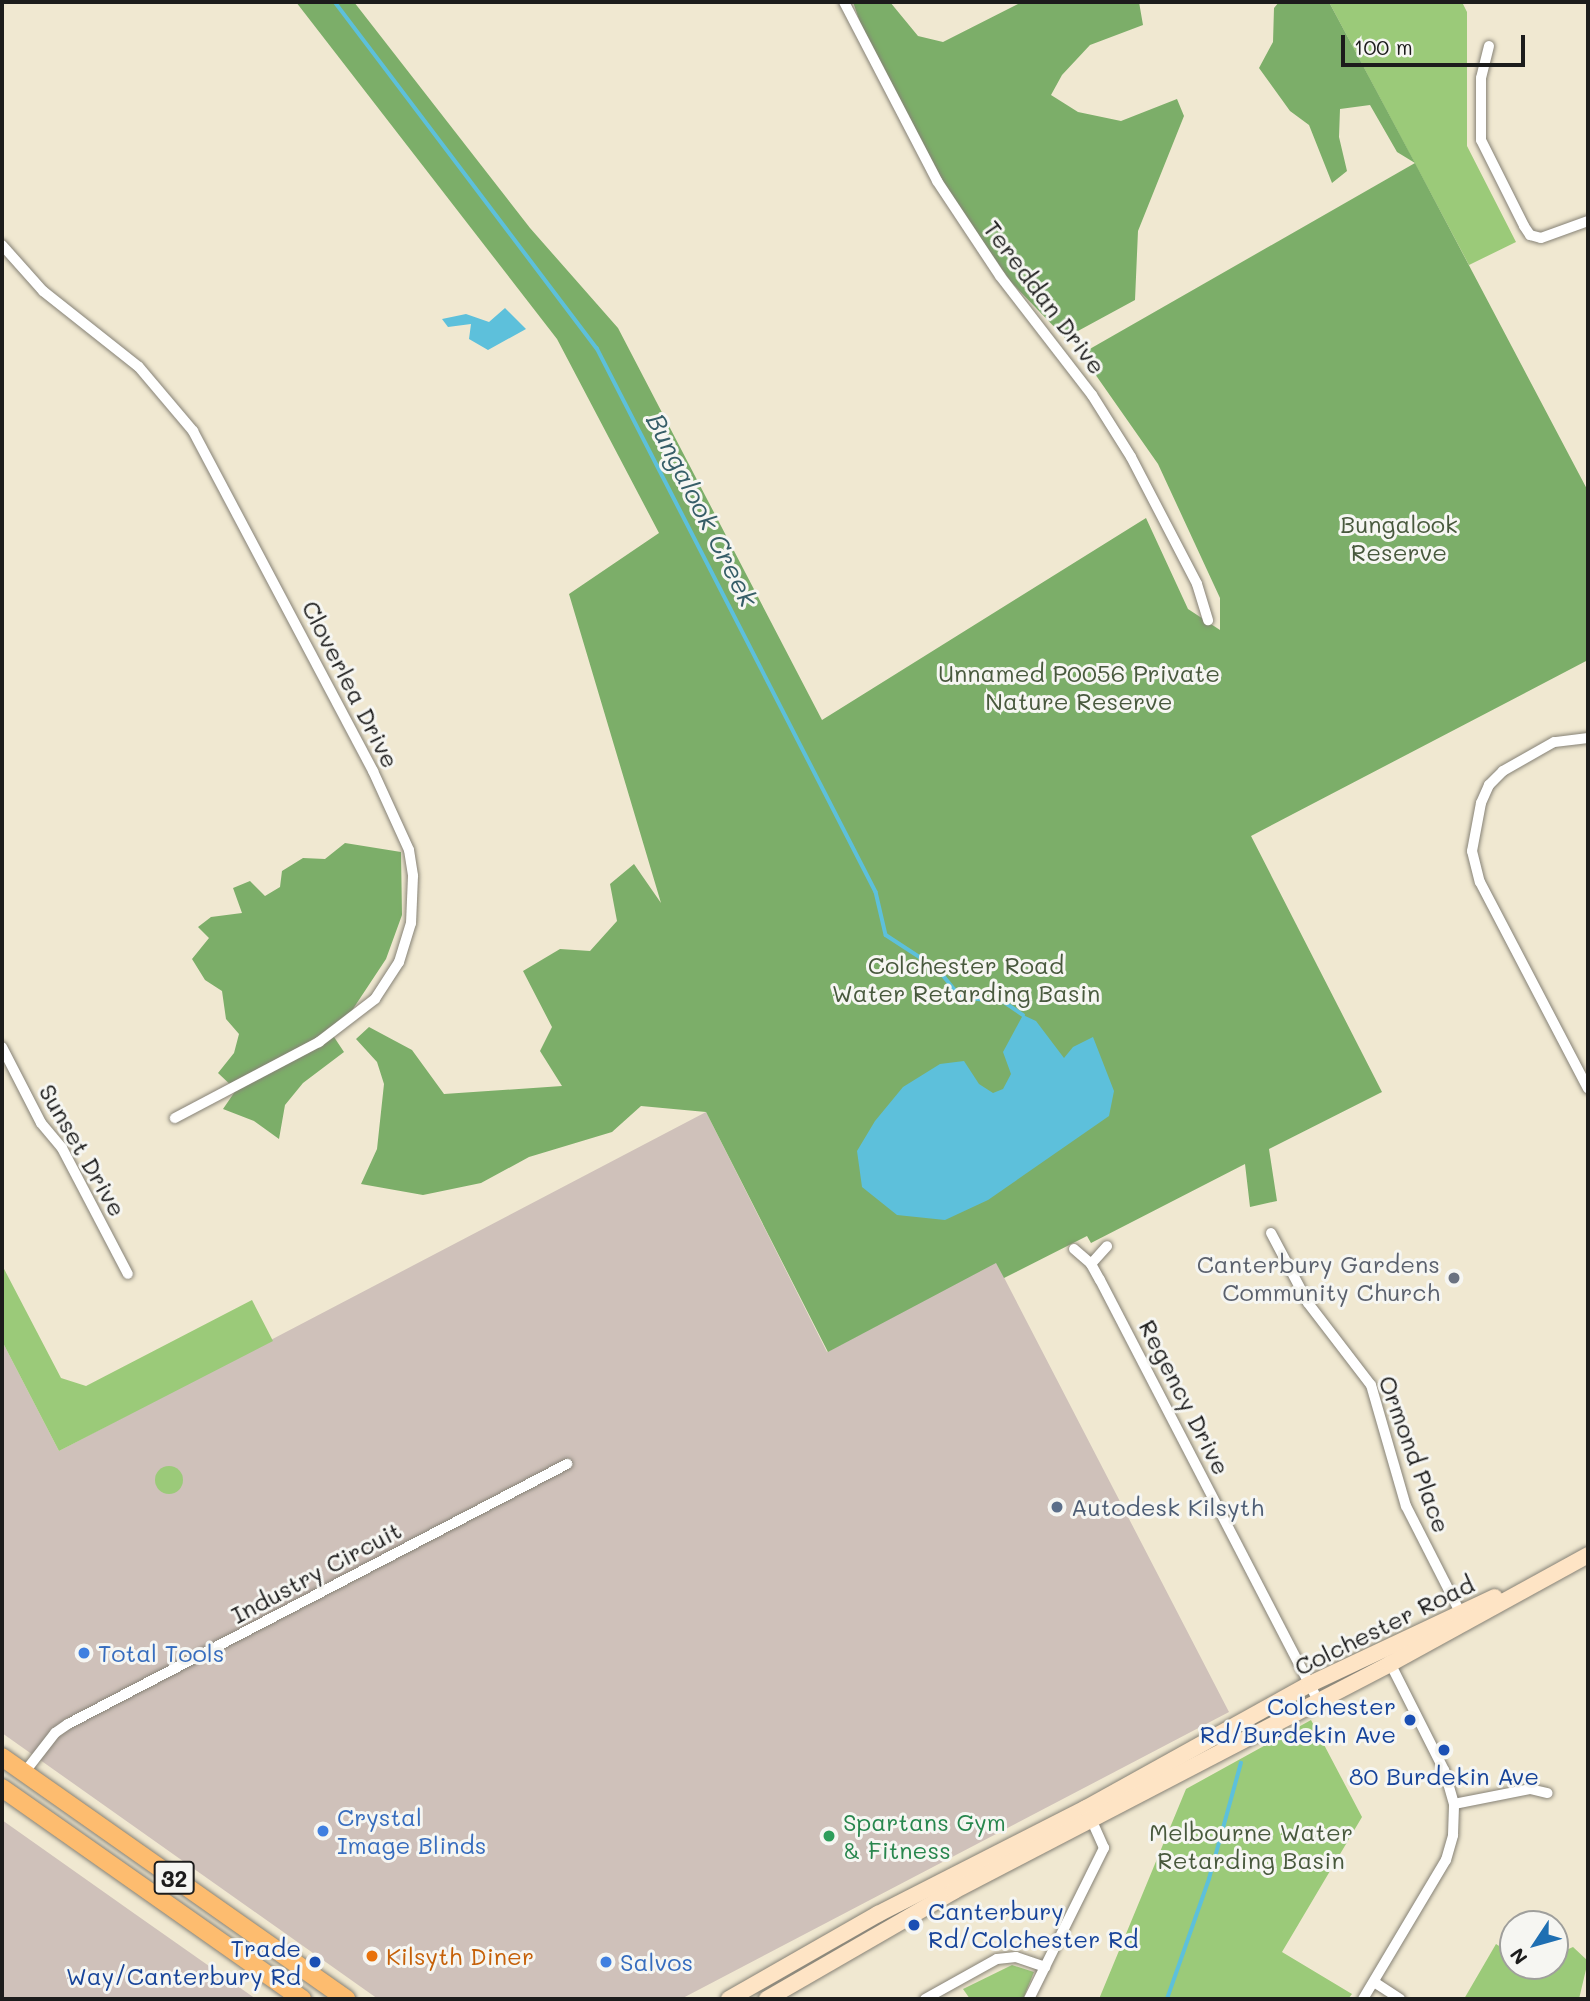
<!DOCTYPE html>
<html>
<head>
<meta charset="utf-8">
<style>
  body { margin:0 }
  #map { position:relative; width:1590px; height:2001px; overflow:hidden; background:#f0e8d1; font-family:Mali,sans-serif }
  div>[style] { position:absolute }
  .industrial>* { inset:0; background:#cfc1ba }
  .green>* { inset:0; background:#9bca79 }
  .round { border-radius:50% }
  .forest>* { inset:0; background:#7cae69 }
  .water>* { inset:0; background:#5dc0db }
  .stream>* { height:3.5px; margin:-1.75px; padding:0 1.75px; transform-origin:1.75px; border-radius:1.75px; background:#5dc0db }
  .roads { filter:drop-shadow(0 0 2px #868276) drop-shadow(0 0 2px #868276) }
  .street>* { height:10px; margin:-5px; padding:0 5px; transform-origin:5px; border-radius:5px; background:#fff }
  .secondary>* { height:16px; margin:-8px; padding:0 8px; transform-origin:8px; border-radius:8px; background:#fee4c5 }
  .primary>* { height:18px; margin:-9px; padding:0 9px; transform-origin:9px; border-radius:9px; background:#fdbc6f }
  .dots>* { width:19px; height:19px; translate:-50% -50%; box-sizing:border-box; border:4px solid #f6f6f2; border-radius:50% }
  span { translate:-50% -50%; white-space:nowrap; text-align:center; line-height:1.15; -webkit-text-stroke:6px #f6f6f2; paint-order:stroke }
  .shield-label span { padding:2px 5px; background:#f6f6f2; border:2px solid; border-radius:5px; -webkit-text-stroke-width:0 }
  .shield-label { font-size:23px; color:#1c1c1c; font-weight:700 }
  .street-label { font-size:24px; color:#1c1c1c }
  .park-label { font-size:24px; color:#48593d }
  .worship-label { font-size:24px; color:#5b616d }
  .right { translate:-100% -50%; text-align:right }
  .service-label { font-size:24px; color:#4e5e75 }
  .left { translate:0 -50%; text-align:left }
  .shop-label { font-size:24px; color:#366cbe }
  .transit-label { font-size:24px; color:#164399 }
  .leisure-label { font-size:24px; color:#27864d }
  .food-label { font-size:24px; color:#c56008 }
  .water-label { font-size:26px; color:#365e68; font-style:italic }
  .frame { position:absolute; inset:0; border:4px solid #1c1c1c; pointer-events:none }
  .north { position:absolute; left:1499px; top:1910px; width:70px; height:70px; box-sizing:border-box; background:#f6f6f2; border:2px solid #9f9f9c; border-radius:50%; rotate:234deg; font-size:19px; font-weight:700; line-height:28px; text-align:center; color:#1c1c1c }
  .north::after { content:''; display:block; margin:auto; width:24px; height:32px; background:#1f6fb2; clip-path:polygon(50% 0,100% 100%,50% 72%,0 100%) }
  .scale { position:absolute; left:1341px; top:35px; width:184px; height:32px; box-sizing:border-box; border:4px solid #1c1c1c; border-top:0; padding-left:9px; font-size:21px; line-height:24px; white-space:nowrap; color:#1c1c1c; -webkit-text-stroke:5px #f6f6f2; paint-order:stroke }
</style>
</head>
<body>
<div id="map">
  <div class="industrial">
    <i style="clip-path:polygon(706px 1112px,827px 1352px,996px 1262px,1229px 1712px,681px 1999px,378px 1999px,2px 1733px,2px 1341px,59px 1451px)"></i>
    <i style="clip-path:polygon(2px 1820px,135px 1914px,256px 1999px,2px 1999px)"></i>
  </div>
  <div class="green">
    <i style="clip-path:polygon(1329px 2px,1462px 2px,1467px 12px,1467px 146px,1516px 242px,1469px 265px)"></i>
    <i style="clip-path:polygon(2px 1265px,61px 1378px,86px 1386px,252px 1300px,273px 1341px,59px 1451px,2px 1341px)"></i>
    <i class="round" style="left:155px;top:1466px;width:28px;height:28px"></i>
    <i style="clip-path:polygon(1311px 1720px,1362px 1817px,1282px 1952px,1352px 1994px,1348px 1999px,1099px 1999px,1186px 1789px)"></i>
    <i style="clip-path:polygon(1496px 1944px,1513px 1955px,1513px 1966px,1555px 1966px,1555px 1955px,1573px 1947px,1588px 1961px,1579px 1999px,1464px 1999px)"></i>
    <i style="clip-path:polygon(1012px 1965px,1034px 1972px,1023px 1999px,970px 1999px,963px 1989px)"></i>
  </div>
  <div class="forest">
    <i style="clip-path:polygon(296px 2px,354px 2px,530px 228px,618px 328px,822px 720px,1146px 518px,1188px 609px,1220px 630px,1220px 598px,1158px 464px,1081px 354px,1415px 163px,1397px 152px,1370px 105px,1340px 109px,1339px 137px,1347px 171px,1332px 183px,1309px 125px,1290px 111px,1259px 68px,1273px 42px,1274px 8px,1279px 2px,1329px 2px,1415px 163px,1588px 491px,1588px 660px,1251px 836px,1382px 1092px,1269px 1149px,1277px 1201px,1250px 1207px,1245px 1164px,1091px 1243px,1087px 1236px,1004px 1278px,996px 1263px,828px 1352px,706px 1112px,641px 1106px,612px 1132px,529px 1157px,481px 1183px,423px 1195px,361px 1184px,377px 1149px,384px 1084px,377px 1062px,356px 1039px,369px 1027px,412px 1050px,444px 1094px,562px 1086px,540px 1051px,552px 1027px,523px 971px,560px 949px,590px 951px,617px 921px,610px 884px,634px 864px,661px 903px,569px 594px,659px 533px,557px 339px)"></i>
    <i style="clip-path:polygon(853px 2px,890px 2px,918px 36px,943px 42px,1022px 2px,1139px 2px,1143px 25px,1090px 45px,1062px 75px,1051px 95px,1078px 112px,1121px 121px,1177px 99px,1184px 116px,1138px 231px,1135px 300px,1065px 338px,1011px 282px,950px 194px,865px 37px)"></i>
    <i style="clip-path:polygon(345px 843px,401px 852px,402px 915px,386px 959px,349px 1015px,330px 1031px,344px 1052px,303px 1083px,285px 1105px,279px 1139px,254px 1121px,223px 1109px,236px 1090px,218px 1073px,234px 1053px,239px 1034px,226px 1019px,222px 991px,205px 980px,192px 959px,209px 938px,198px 927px,211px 917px,242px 913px,233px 888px,250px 881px,265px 896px,280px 887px,282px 871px,303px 858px,325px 859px)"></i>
  </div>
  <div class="water">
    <i style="clip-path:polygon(505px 308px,526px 329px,488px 350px,469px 339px,471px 324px,448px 327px,442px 319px,466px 314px,489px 322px)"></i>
    <i style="clip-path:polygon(1023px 1015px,1036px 1021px,1064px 1058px,1073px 1047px,1093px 1037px,1114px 1091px,1109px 1116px,988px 1200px,945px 1220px,897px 1215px,862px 1187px,857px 1151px,875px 1121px,903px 1087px,940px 1064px,964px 1061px,979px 1084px,993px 1093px,1003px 1089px,1011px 1074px,1003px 1052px)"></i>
  </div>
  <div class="stream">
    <i style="left:335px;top:2px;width:434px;rotate:52.9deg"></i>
    <i style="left:597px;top:348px;width:611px;rotate:62.85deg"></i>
    <i style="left:876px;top:892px;width:44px;rotate:76.9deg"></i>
    <i style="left:886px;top:935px;width:62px;rotate:33.2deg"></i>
    <i style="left:938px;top:969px;width:36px;rotate:51deg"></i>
    <i style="left:961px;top:997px;width:43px;rotate:6.6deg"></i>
    <i style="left:1004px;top:1002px;width:23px;rotate:34deg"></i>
    <i style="left:1167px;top:1999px;width:127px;rotate:-70.7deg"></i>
    <i style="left:1209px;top:1879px;width:120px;rotate:-74.6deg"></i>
  </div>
  <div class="roads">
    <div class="street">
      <i style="left:844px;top:2px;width:202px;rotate:62.5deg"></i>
      <i style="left:937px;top:181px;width:114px;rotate:56.4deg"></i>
      <i style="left:1000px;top:276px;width:150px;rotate:52.3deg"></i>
      <i style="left:1092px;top:395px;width:73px;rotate:57.8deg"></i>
      <i style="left:1131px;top:457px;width:143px;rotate:62.5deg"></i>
      <i style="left:1197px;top:584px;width:38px;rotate:73deg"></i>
      <i style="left:1489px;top:46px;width:33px;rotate:104deg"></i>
      <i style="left:1481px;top:78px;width:62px;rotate:90deg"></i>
      <i style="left:1481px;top:140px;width:96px;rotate:63.4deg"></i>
      <i style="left:1524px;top:226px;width:11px;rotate:56deg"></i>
      <i style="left:1530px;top:235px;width:11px;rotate:15deg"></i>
      <i style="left:1541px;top:238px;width:50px;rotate:-19.9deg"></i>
      <i style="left:2px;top:245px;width:62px;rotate:48.3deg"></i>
      <i style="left:43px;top:291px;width:122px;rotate:38.4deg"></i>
      <i style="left:139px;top:367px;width:84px;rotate:49.8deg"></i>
      <i style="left:193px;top:431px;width:385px;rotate:62.1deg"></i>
      <i style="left:373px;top:771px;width:87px;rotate:65.5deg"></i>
      <i style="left:409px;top:850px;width:26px;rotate:81deg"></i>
      <i style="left:413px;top:876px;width:47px;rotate:92.4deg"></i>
      <i style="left:411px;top:923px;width:41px;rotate:107.1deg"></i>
      <i style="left:399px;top:962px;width:44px;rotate:123deg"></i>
      <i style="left:375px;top:999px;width:71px;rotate:142.5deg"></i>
      <i style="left:319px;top:1042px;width:163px;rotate:152.2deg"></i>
      <i style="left:1588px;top:738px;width:34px;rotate:173deg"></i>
      <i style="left:1554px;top:742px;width:59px;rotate:150.4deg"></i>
      <i style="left:1503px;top:771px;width:20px;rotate:135deg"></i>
      <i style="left:1489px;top:785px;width:20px;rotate:114deg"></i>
      <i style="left:1481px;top:803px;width:49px;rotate:100.6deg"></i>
      <i style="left:1472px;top:851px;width:32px;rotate:76deg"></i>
      <i style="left:1480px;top:882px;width:233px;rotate:62.4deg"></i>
      <i style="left:2px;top:1047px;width:85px;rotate:62.8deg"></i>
      <i style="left:41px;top:1123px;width:33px;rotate:50deg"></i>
      <i style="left:62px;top:1148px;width:142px;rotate:62.4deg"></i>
      <i style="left:1271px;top:1233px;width:79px;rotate:62.1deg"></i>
      <i style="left:1308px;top:1303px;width:103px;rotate:52.5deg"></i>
      <i style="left:1371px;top:1385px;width:126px;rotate:73.9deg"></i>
      <i style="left:1406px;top:1506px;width:126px;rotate:63deg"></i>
      <i style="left:1074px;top:1249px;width:23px;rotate:41deg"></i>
      <i style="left:1091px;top:1264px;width:18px;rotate:61deg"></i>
      <i style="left:1100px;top:1280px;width:473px;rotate:62.6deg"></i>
      <i style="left:1091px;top:1264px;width:24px;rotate:-48deg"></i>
      <i style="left:24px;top:1773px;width:51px;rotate:-52.2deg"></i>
      <i style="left:55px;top:1733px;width:16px;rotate:-35deg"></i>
      <i style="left:68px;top:1724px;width:563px;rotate:-27.52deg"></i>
      <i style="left:1454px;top:1804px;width:77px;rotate:-11.2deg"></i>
      <i style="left:1530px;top:1789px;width:18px;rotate:13deg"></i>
      <i style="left:1374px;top:1982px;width:31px;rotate:33deg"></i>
      <i style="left:925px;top:1999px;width:82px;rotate:-29.1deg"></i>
      <i style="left:997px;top:1959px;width:19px;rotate:-6deg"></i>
      <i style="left:1016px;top:1957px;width:31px;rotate:19deg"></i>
      <i style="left:1029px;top:1999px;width:169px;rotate:-63.6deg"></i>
      <i style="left:1104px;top:1848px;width:37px;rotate:-114deg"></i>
      <i style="left:1363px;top:1999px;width:162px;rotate:-59.2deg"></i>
      <i style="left:1446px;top:1860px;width:26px;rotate:-74deg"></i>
      <i style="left:1453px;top:1835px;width:31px;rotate:-88deg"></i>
      <i style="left:1454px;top:1804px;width:35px;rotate:-106deg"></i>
      <i style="left:1444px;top:1770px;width:122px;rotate:-116.8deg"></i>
    </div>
    <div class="secondary">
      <i style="left:729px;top:1999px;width:172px;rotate:-29.7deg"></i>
      <i style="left:878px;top:1914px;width:233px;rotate:-27deg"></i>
      <i style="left:1086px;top:1808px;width:256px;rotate:-29deg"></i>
      <i style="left:1310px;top:1684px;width:204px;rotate:-25.2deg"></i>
      <i style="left:767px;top:1999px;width:216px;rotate:-30deg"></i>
      <i style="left:954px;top:1891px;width:492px;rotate:-27.5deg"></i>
      <i style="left:1390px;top:1664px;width:226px;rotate:-28.8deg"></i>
    </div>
    <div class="primary">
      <i style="left:2px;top:1757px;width:421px;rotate:35.1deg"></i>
      <i style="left:2px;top:1788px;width:367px;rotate:35.1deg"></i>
    </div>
  </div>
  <div class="dots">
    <i style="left:1454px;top:1278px;background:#6b7280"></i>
    <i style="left:1057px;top:1507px;background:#5c6f8a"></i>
    <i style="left:84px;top:1653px;background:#3f7fe0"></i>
    <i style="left:1410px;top:1720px;background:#1a4fb4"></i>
    <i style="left:1444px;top:1750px;background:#1a4fb4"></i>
    <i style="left:323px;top:1831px;background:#3f7fe0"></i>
    <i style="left:829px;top:1836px;background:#2e9e5b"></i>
    <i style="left:914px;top:1925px;background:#1a4fb4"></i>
    <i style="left:372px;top:1956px;background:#e8710a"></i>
    <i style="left:315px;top:1962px;background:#1a4fb4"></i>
    <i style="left:606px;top:1962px;background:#3f7fe0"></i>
  </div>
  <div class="shield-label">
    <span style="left:174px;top:1878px">32</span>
  </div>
  <div class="street-label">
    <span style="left:1045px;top:297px;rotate:53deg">Tereddan Drive</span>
    <span style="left:351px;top:684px;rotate:63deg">Cloverlea Drive</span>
    <span style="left:83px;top:1150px;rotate:60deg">Sunset Drive</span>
    <span style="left:1185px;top:1397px;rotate:63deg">Regency Drive</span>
    <span style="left:1415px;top:1454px;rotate:70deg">Ormond Place</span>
    <span style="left:316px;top:1572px;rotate:-28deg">Industry Circuit</span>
    <span style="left:1384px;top:1625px;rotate:-26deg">Colchester Road</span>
  </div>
  <div class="park-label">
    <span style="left:1399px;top:538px">Bungalook<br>Reserve</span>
    <span style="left:1079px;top:687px">Unnamed P0056 Private<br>Nature Reserve</span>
    <span style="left:966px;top:979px">Colchester Road<br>Water Retarding Basin</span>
    <span style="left:1251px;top:1846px">Melbourne Water<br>Retarding Basin</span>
  </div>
  <div class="worship-label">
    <span class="right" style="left:1440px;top:1278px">Canterbury Gardens<br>Community Church</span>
  </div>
  <div class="service-label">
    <span class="left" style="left:1071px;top:1507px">Autodesk Kilsyth</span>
  </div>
  <div class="shop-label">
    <span class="left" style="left:98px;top:1653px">Total Tools</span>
    <span class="left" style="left:337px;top:1831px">Crystal<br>Image Blinds</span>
    <span class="left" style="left:620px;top:1962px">Salvos</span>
  </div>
  <div class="transit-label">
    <span class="right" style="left:1396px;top:1720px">Colchester<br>Rd/Burdekin Ave</span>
    <span style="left:1444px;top:1776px">80 Burdekin Ave</span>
    <span class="left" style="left:928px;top:1925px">Canterbury<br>Rd/Colchester Rd</span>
    <span class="right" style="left:301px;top:1962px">Trade<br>Way/Canterbury Rd</span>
  </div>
  <div class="leisure-label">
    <span class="left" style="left:843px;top:1836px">Spartans Gym<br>&amp; Fitness</span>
  </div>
  <div class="food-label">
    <span class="left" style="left:386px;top:1956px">Kilsyth Diner</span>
  </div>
  <div class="water-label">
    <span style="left:702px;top:510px;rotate:63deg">Bungalook Creek</span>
  </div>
  <div class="frame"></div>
  <div class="north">N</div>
  <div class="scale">100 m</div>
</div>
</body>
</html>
